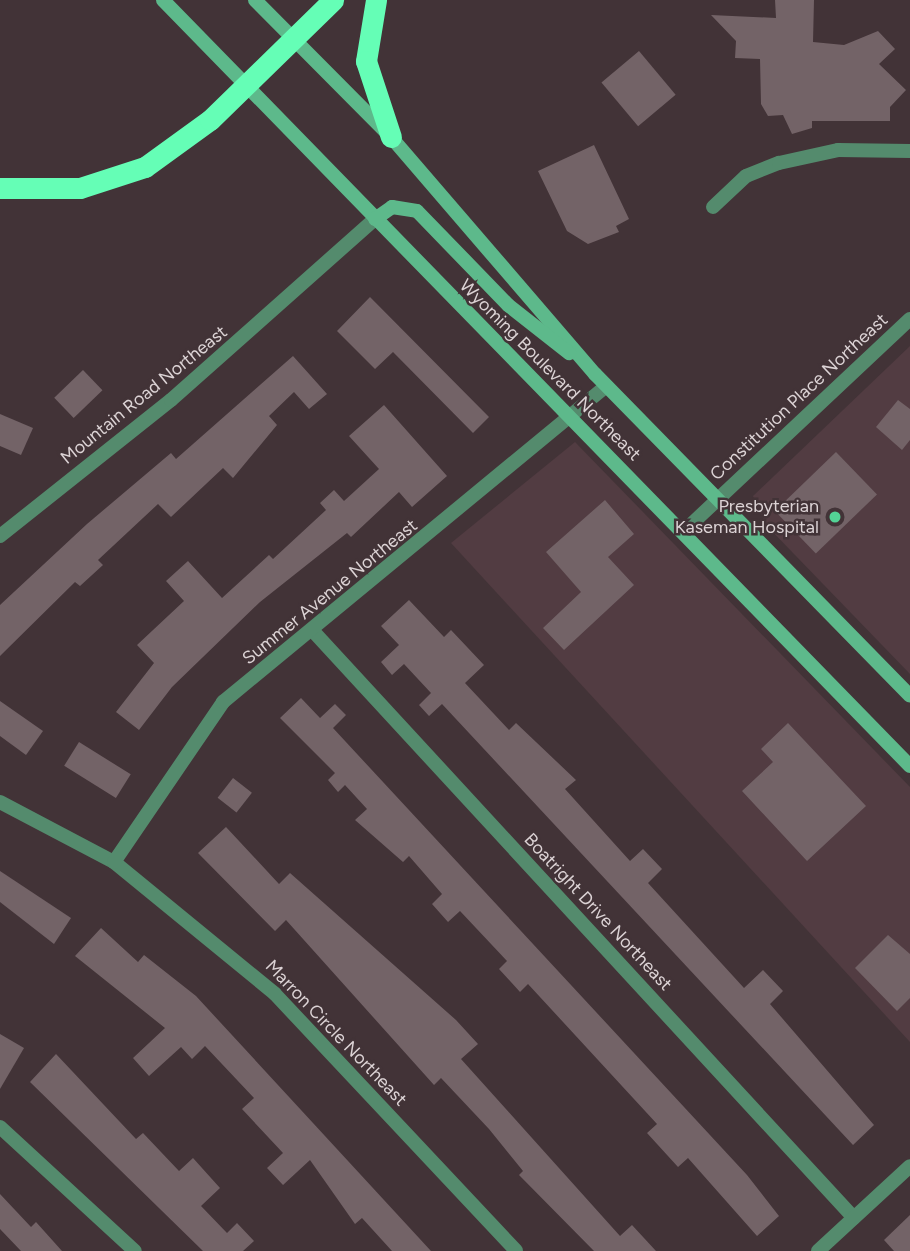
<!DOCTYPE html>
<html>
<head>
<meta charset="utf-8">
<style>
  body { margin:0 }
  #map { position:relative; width:910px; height:1251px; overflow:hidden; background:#423337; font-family:Figtree,sans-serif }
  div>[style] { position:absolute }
  .built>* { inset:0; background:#523c42 }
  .building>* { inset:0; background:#736367; transform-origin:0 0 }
  .minor>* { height:14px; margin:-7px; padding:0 7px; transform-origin:7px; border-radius:7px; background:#548b6d }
  .tertiary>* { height:14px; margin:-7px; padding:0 7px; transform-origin:7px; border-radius:7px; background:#548b6d }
  .secondary>* { height:14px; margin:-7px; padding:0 7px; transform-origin:7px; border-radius:7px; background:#5db98b }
  .motorway>* { height:21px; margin:-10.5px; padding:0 10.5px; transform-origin:10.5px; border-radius:10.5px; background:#65feb6 }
  .dots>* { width:19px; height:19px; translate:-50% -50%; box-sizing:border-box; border:4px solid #423337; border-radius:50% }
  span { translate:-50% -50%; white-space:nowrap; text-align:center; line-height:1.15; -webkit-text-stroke:5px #423337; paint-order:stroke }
  .street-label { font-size:18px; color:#dcd3d5 }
  .poi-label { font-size:18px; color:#dcd3d5 }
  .right { translate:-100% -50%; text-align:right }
</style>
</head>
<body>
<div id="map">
  <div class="built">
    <i style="clip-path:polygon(910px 346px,910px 674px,766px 525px,753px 496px)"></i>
    <i style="clip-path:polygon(575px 442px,910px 787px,910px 1042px,451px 543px)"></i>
  </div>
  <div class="building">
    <i style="clip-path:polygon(775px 0,814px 0,813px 42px,844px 45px,878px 31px,895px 49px,879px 64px,906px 90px,890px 107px,890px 121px,812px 121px,812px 128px,792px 134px,783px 115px,768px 116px,761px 104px,760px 59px,735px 58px,736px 41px,711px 15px,776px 18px)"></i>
    <i style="left:639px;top:51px;width:57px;height:49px;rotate:50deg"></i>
    <i style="clip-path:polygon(594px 145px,629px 219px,616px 226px,619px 232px,588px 244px,567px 231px,538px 171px)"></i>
    <i style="clip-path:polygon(370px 297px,489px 417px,473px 433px,393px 352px,375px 369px,337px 331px)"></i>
    <i style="clip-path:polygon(293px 356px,327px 394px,309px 409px,294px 392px,269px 416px,277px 425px,233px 478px,223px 468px,171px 517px,158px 504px,98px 560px,103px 565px,80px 586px,75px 582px,0 656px,0 605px,87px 524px,171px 453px,176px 459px)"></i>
    <i style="left:83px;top:370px;width:28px;height:40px;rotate:46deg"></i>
    <i style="clip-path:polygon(898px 400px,910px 409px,910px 440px,902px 450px,876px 427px)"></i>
    <i style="clip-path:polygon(384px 405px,447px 476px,412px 507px,399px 492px,351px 537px,347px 533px,260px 602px,172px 687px,139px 730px,116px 712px,154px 663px,137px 645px,184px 601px,166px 581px,188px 561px,222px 598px,269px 555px,273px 559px,326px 510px,320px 503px,334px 490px,344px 501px,379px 469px,349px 436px)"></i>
    <i style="clip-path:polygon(0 414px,33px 428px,21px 455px,0 446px)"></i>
    <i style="left:836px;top:452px;width:59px;height:85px;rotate:46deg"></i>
    <i style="clip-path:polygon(605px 500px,634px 534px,608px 557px,634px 585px,564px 650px,543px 628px,581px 592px,546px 552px)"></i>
    <i style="clip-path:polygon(409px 600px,444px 637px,451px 630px,484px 665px,465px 683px,509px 730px,516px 723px,576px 780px,565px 789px,630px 861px,643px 849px,662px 869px,648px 883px,744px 988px,763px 970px,783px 991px,770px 1004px,874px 1125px,853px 1145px,442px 704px,429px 716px,419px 705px,431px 693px,404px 664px,392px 675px,381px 662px,399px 645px,381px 626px)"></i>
    <i style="clip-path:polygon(301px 698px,320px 718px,335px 704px,346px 715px,333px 728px,747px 1175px,779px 1216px,757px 1236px,688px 1158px,678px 1167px,647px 1133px,657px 1124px,528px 984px,520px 992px,499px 969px,507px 961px,460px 911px,448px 922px,432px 904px,442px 894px,409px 856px,403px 862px,355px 820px,367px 809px,345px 785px,338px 792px,328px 780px,335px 773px,280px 718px)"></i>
    <i style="clip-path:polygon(0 701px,43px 731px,26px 755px,0 736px)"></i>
    <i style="clip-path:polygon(788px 723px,866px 806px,807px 861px,742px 791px,773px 762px,761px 749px)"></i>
    <i style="left:79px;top:742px;width:61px;height:28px;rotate:32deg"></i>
    <i style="left:233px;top:778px;width:24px;height:25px;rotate:38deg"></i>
    <i style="clip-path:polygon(226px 827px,279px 884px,290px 873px,456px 1020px,478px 1044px,461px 1059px,620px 1236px,632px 1225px,656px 1251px,594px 1251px,519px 1175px,523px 1171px,489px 1129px,441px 1078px,434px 1085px,286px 920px,275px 931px,198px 853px)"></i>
    <i style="clip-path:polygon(0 871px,71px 918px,54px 944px,0 902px)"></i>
    <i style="clip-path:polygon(101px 928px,138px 962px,144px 955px,196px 996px,431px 1251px,392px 1251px,362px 1218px,355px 1224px,310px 1160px,283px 1185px,267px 1168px,283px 1153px,242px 1109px,254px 1098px,205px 1046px,192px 1059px,181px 1047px,149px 1076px,133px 1058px,165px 1028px,75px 956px)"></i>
    <i style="clip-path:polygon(888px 935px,910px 954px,910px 998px,897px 1011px,855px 968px)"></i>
    <i style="clip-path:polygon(0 1034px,24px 1048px,0 1089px)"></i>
    <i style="clip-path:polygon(56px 1054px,136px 1139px,143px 1133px,179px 1171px,193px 1158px,220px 1188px,201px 1206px,227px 1233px,237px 1223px,254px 1241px,243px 1251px,203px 1251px,30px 1082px)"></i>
    <i style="clip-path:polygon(0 1194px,31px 1227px,36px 1222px,62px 1251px,21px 1251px,0 1229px)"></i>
    <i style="clip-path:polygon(910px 1215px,910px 1251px,894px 1251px,884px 1240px)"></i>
  </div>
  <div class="minor">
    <i style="left:713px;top:207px;width:45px;rotate:-43.2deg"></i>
    <i style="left:746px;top:176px;width:35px;rotate:-22deg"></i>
    <i style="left:779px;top:163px;width:60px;rotate:-12.4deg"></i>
    <i style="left:838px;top:150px;width:72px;rotate:0.8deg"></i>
    <i style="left:683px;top:532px;width:311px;rotate:-43.2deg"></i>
    <i style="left:0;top:536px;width:218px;rotate:-38.5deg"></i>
    <i style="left:171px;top:400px;width:273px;rotate:-41.6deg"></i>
    <i style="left:313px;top:631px;width:798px;rotate:47.34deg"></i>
    <i style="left:0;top:802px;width:129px;rotate:27.8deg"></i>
    <i style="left:114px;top:862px;width:208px;rotate:39.3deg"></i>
    <i style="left:275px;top:994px;width:352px;rotate:46.8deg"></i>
    <i style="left:114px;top:862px;width:194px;rotate:-55.7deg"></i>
    <i style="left:223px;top:702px;width:497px;rotate:-39.5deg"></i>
    <i style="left:0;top:1127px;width:183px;rotate:42.6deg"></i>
  </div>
  <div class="tertiary">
    <i style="left:818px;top:1251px;width:125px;rotate:-42.7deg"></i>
  </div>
  <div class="secondary">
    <i style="left:163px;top:0;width:1070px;rotate:45.72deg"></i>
    <i style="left:255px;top:0;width:193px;rotate:45.2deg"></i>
    <i style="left:391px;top:137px;width:313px;rotate:49.3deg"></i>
    <i style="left:595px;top:374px;width:450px;rotate:45.6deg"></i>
    <i style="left:375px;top:219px;width:21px;rotate:-35deg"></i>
    <i style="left:392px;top:207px;width:25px;rotate:9deg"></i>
    <i style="left:417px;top:211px;width:131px;rotate:45.9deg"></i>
    <i style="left:508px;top:305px;width:78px;rotate:38.2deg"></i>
  </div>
  <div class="motorway">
    <i style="left:376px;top:0;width:62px;rotate:99.3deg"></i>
    <i style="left:366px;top:61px;width:80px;rotate:71.8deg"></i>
    <i style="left:0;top:188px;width:80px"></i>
    <i style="left:80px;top:188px;width:68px;rotate:-17.9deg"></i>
    <i style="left:145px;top:167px;width:80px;rotate:-35.9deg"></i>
    <i style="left:210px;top:120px;width:172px;rotate:-44.3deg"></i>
  </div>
  <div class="dots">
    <i style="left:835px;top:517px;background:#53d396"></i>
  </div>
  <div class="street-label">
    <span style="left:550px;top:370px;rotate:45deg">Wyoming Boulevard Northeast</span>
    <span style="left:144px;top:395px;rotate:-39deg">Mountain Road Northeast</span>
    <span style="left:799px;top:397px;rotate:-43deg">Constitution Place Northeast</span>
    <span style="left:330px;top:592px;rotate:-39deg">Summer Avenue Northeast</span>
    <span style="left:598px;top:912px;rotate:47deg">Boatright Drive Northeast</span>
    <span style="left:336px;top:1033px;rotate:46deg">Marron Circle Northeast</span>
  </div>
  <div class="poi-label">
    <span class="right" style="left:819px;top:517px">Presbyterian<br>Kaseman Hospital</span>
  </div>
</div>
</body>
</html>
